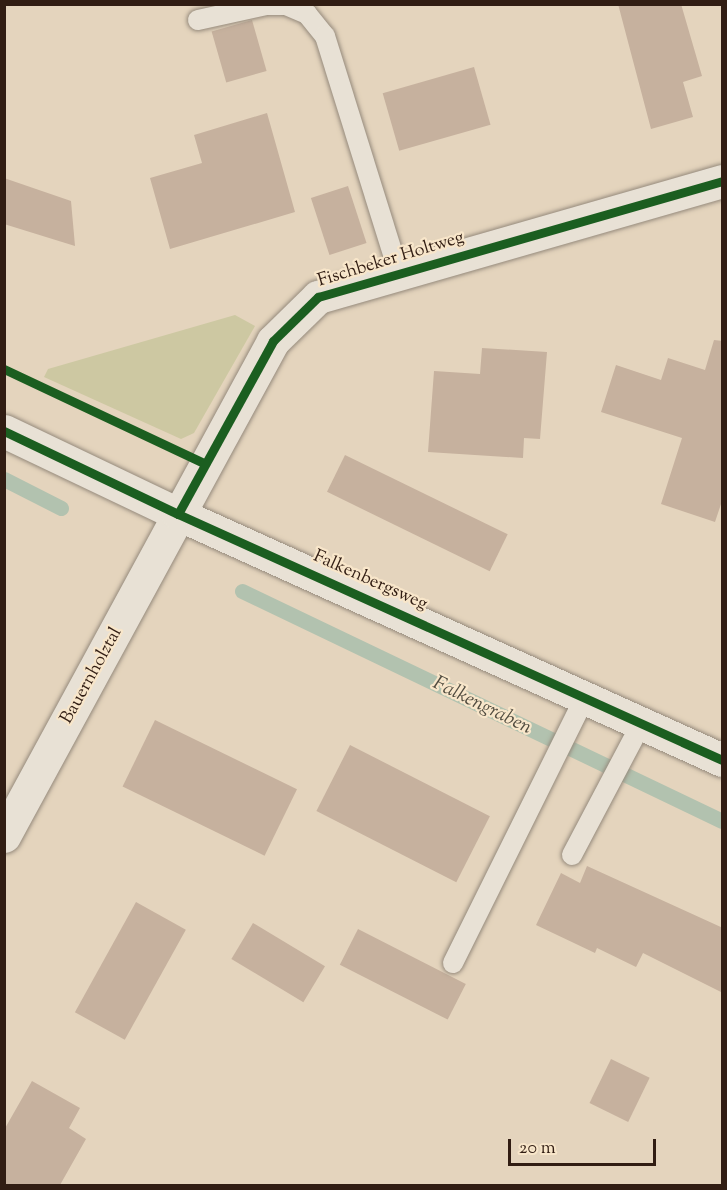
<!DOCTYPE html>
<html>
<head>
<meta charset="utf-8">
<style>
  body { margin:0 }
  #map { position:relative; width:727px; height:1190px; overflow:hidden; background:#e4d4bd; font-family:"Sorts Mill Goudy",serif }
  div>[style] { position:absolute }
  .green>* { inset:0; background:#cdc8a2 }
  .stream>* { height:15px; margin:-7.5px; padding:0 7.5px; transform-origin:7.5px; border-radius:7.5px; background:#b2c2af }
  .building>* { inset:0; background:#c6b19e; transform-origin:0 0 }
  .roads { filter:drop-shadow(0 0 2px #958a7c) drop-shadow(0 0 2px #958a7c) }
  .lane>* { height:20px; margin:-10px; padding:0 10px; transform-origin:10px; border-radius:10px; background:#e8e1d5 }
  .street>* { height:33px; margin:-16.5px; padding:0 16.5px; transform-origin:16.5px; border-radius:16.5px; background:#e8e1d5 }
  .secondary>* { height:33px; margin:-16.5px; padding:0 16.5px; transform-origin:16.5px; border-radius:16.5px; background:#e8e1d5 }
  .cycleway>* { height:9px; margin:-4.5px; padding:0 4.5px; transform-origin:4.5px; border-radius:4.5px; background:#1b5e20 }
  span { translate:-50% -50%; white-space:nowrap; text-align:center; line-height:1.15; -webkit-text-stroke:4.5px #f8e6ca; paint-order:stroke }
  .street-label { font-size:18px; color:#311d13 }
  .water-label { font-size:20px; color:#514c40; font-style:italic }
  .frame { position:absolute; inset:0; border:6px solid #311d13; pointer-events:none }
  .scale { position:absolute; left:508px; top:1139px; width:148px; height:27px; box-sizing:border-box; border:3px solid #311d13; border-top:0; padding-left:8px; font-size:18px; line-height:21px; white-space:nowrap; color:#311d13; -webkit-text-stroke:4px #f8e6ca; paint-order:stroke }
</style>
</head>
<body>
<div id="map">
  <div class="green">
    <i style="clip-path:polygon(235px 315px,255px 326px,194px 433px,181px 439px,44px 377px,48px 369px)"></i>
  </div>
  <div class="stream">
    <i style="left:4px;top:479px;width:64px;rotate:27deg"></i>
    <i style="left:242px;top:591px;width:532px;rotate:25.6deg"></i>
  </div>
  <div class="building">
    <i style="clip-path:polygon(618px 4px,681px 4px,702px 76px,683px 82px,693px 117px,651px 129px)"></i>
    <i style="left:252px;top:20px;width:53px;height:42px;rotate:74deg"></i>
    <i style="left:474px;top:67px;width:60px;height:95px;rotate:74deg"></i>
    <i style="clip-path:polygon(267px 113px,295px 212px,170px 249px,150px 178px,202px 163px,194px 135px)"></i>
    <i style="clip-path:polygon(4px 178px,71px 201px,75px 246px,4px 224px)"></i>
    <i style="left:348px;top:186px;width:60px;height:39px;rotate:72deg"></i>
    <i style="clip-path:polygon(714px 340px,723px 341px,723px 498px,715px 522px,661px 504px,682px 438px,601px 412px,616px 365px,661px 380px,668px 358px,705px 370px)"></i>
    <i style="clip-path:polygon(482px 348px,547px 352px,540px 439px,524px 438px,523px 458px,428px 452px,434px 371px,480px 374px)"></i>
    <i style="left:345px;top:455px;width:181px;height:41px;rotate:26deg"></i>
    <i style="left:155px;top:720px;width:158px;height:74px;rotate:26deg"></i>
    <i style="left:350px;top:745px;width:157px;height:74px;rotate:27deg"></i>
    <i style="clip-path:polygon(587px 866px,723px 928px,723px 993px,643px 953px,636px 967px,597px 948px,595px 953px,536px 925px,561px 873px,580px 883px)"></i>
    <i style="left:136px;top:902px;width:57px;height:126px;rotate:29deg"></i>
    <i style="left:253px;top:923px;width:84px;height:42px;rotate:31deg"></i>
    <i style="left:358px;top:929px;width:121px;height:40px;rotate:27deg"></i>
    <i style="left:611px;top:1059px;width:43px;height:49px;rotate:26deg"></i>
    <i style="clip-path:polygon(32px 1081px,80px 1108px,69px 1128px,86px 1139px,60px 1185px,4px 1185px,4px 1130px)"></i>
  </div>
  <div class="roads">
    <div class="lane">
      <i style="left:198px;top:20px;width:70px;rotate:-12.4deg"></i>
      <i style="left:266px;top:5px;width:20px"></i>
      <i style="left:286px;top:5px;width:23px;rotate:23deg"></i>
      <i style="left:307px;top:14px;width:28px;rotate:51deg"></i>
      <i style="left:325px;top:36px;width:249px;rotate:72.7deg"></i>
      <i style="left:572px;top:855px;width:150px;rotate:-62.2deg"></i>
      <i style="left:453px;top:963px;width:299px;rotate:-63.6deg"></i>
    </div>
    <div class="street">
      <i style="left:4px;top:836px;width:563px;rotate:-61.48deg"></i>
      <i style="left:273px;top:341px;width:63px;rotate:-44.4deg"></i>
      <i style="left:318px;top:297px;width:420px;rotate:-16deg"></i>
    </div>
    <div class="secondary">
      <i style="left:4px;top:431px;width:193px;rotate:25.5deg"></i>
      <i style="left:178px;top:514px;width:597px;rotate:24.33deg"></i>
    </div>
  </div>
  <div class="cycleway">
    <i style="left:4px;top:369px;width:221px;rotate:25.2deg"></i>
    <i style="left:4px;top:431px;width:193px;rotate:25.5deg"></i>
    <i style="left:178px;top:514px;width:597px;rotate:24.33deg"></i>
    <i style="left:178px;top:514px;width:197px;rotate:-61.2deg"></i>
    <i style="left:273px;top:341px;width:63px;rotate:-44.4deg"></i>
    <i style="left:318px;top:297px;width:420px;rotate:-16deg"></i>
  </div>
  <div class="street-label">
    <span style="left:391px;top:260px;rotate:-17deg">Fischbeker Holtweg</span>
    <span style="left:370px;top:581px;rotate:24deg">Falkenbergsweg</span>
    <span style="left:92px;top:676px;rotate:-61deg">Bauernholztal</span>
  </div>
  <div class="water-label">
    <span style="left:482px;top:706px;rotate:26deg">Falkengraben</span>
  </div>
  <div class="frame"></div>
  <div class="scale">20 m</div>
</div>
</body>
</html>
